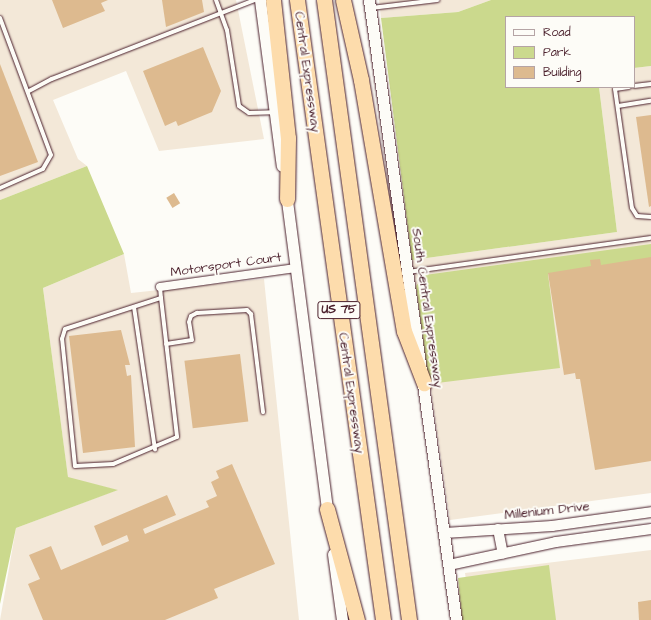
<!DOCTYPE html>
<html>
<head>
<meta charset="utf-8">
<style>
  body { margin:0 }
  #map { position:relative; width:651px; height:620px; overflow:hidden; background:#fdfcf7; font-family:"Architects Daughter",sans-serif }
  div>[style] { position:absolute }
  .built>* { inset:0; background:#f3e8d8 }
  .green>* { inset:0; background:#cbd98d }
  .building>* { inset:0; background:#ddba8f; transform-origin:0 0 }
  .roads { filter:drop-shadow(0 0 1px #4a1f2b) drop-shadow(0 0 1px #4a1f2b) }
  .service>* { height:4px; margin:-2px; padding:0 2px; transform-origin:2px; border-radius:2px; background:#fdfcf7 }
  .minor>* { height:8px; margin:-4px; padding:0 4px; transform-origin:4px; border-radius:4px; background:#fdfcf7 }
  .tertiary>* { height:10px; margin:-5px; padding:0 5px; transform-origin:5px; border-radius:5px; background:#fdfcf7 }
  .secondary>* { height:11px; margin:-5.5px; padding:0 5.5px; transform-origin:5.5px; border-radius:5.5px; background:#fdfcf7 }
  .motorway>* { height:15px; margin:-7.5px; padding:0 7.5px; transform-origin:7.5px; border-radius:7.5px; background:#fddcac }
  span { translate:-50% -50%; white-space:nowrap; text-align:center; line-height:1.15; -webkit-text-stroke:4px #fdfcf7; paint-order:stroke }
  .shield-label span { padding:1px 3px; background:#fdfcf7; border:1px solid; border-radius:3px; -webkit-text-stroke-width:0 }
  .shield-label { font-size:12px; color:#4a1f2b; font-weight:700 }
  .street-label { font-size:13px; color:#4a1f2b }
  .legend { position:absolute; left:505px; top:16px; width:130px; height:72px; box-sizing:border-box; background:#fdfcf7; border:1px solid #b5a4a5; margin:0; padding:5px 7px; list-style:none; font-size:12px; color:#4a1f2b }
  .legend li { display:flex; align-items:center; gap:8px; height:20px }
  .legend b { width:20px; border:1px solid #b5a4a5 }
</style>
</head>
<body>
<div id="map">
  <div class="built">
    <i style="clip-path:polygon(0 0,236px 0,264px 139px,159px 151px,126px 71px,53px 100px,78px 159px,87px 166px,0 200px)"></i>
    <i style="clip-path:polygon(379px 0,491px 0,458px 12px,381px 18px)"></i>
    <i style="clip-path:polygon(651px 66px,651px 493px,450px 520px,412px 260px,617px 232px,599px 87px,634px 87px,634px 68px)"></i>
    <i style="clip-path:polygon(124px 254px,131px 293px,264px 279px,299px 620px,0 620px,16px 528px,117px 490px,68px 478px,43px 288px)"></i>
    <i style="clip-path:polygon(651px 550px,651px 620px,472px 620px,465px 573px)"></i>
  </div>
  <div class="green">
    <i style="clip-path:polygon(491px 0,651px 0,651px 66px,634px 68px,634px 17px,506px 17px,506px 87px,599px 87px,617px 232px,412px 260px,381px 18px,458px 12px)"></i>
    <i style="clip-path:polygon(87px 166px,124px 254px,43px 288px,68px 477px,118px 490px,16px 528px,0 604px,0 200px)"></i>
    <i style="clip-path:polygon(651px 244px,651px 260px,548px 274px,560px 368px,429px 384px,416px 286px,425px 275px)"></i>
    <i style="clip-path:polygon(549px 565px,556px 620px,462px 620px,458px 578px)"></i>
  </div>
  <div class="building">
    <i style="clip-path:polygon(52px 0,108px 0,101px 3px,105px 11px,63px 28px)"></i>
    <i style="clip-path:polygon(162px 0,202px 0,204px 12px,166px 27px)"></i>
    <i style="clip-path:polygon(203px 47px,221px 91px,212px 112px,178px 126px,176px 121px,165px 126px,143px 71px)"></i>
    <i style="clip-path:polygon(0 64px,38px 162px,0 176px)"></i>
    <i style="clip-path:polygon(651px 115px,651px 206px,649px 207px,636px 117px)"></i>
    <i style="left:174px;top:193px;width:12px;height:9px;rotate:59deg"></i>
    <i style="clip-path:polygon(651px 257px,651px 461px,595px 470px,580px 379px,576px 379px,575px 373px,564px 375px,548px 273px,591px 266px,590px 260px,600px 259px,601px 265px)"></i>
    <i style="clip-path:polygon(121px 330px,130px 365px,125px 365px,127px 376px,131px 375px,135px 447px,83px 453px,69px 336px)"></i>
    <i style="left:240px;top:354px;width:68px;height:56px;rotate:83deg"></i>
    <i style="clip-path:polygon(232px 464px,275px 564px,214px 589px,218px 598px,165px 620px,43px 620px,28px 584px,40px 579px,29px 555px,51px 546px,61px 570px,129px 541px,127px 535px,102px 546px,94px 526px,167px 495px,176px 515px,143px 529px,145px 534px,209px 507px,206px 501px,217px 496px,211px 482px,219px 478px,216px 471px)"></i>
    <i style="clip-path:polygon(651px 600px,651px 620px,639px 620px,638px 602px)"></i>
  </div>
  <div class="roads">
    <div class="service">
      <i style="left:216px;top:0;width:32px;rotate:70deg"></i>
      <i style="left:227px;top:30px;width:77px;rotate:81deg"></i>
      <i style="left:239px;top:106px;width:12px;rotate:35deg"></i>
      <i style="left:249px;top:113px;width:24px;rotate:-2deg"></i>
      <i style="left:371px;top:8px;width:67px;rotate:-6.8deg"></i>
      <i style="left:0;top:18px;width:146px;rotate:69.6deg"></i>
      <i style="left:51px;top:155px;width:16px;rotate:120deg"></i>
      <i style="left:43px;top:169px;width:47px;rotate:156.2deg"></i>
      <i style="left:634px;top:86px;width:17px;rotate:-7deg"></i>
      <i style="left:629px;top:87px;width:14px;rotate:172deg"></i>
      <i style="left:615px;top:89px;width:120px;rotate:81.9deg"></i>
      <i style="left:632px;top:208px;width:9px;rotate:58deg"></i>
      <i style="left:637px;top:216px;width:14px;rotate:4deg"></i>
      <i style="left:29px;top:91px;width:26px;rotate:-28deg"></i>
      <i style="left:52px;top:79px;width:218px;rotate:-21.3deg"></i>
      <i style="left:618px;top:106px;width:33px;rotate:-9deg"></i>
      <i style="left:408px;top:272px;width:245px;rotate:-8deg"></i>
      <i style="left:160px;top:287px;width:11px;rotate:85deg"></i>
      <i style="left:161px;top:298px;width:140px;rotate:83.4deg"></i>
      <i style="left:177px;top:437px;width:69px;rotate:157.1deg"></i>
      <i style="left:113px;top:464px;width:38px;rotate:177deg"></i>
      <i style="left:75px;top:466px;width:128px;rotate:-95.8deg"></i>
      <i style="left:62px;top:339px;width:10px;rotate:-73deg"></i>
      <i style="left:65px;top:329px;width:101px;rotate:-17.9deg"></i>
      <i style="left:134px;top:307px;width:144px;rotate:81.6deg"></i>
      <i style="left:166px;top:344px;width:26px;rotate:-9deg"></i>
      <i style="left:192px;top:340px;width:18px;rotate:-99deg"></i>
      <i style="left:189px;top:322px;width:6px;rotate:-72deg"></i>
      <i style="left:191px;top:316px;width:7px;rotate:-27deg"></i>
      <i style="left:197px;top:313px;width:50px;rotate:-3.4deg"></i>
      <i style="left:247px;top:310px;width:6px;rotate:45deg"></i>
      <i style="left:251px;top:314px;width:99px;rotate:83deg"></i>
    </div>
    <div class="minor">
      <i style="left:160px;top:287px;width:137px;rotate:-8deg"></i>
    </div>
    <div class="tertiary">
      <i style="left:498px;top:529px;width:25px;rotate:79deg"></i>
      <i style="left:445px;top:533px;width:107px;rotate:-3.7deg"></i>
      <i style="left:552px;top:526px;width:100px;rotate:-8deg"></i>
      <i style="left:449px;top:565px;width:109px;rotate:-12.1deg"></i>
      <i style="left:556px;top:542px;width:96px;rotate:-7.8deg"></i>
    </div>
    <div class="secondary">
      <i style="left:260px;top:0;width:167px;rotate:82.5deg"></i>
      <i style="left:369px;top:0;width:626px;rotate:82.01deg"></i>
      <i style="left:286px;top:193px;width:327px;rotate:82.6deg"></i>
      <i style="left:333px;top:554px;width:67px;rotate:82.2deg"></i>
    </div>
    <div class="motorway">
      <i style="left:273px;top:0;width:139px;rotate:83.8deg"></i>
      <i style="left:288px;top:138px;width:61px;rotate:90.9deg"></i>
      <i style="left:297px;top:0;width:626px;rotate:82.1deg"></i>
      <i style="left:324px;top:0;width:626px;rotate:82.19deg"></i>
      <i style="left:343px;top:0;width:82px;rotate:77.3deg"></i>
      <i style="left:361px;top:80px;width:255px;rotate:80.3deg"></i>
      <i style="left:404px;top:331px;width:56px;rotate:69deg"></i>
      <i style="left:327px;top:509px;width:115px;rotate:74.9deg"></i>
    </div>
  </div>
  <div class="shield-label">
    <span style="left:339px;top:310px">US 75</span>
  </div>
  <div class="street-label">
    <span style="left:307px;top:72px;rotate:82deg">Central Expressway</span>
    <span style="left:226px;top:265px;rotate:-8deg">Motorsport Court</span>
    <span style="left:427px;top:308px;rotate:82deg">South Central Expressway</span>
    <span style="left:351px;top:393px;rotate:82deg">Central Expressway</span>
    <span style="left:547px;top:511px;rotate:-6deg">Millenium Drive</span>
  </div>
  <ul class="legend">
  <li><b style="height:5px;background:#fdfcf7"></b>Road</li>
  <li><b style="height:11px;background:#cbd98d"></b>Park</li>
  <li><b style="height:11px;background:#ddba8f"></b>Building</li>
  </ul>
</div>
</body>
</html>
